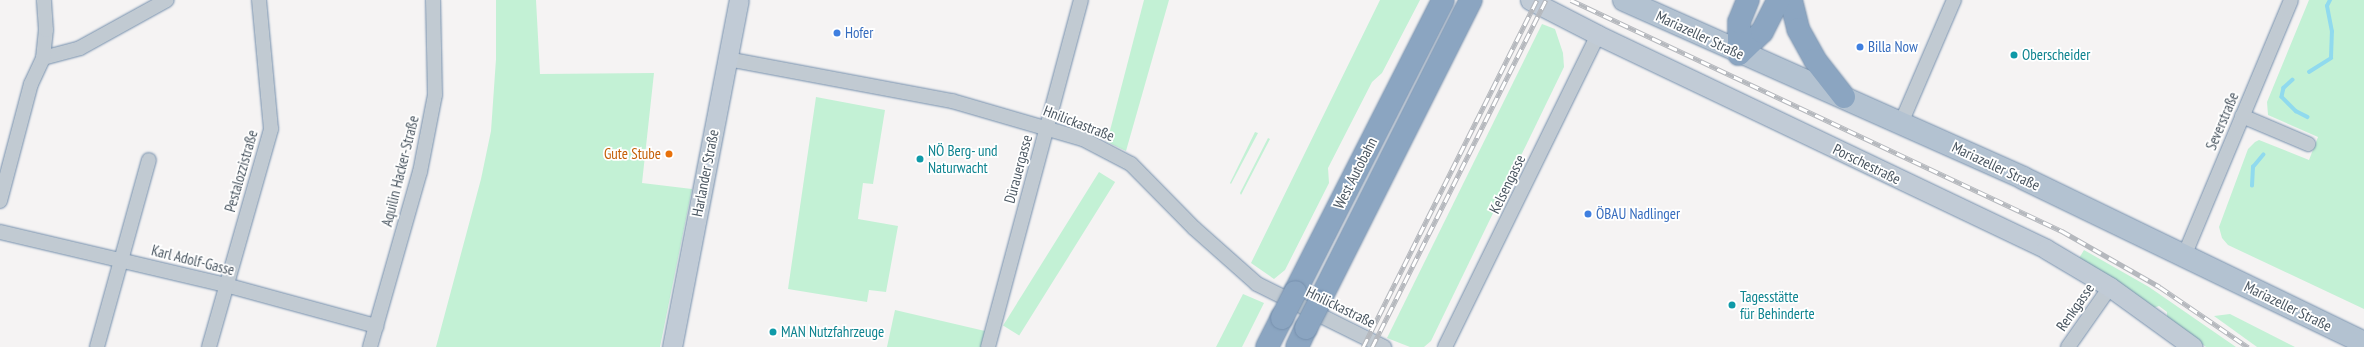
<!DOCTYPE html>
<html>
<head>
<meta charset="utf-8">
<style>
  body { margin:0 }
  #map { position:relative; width:2364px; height:347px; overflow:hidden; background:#f5f3f3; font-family:"PT Sans Narrow",sans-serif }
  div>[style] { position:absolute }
  .green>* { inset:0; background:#c3f1d5; transform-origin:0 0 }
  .stream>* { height:3.5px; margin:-1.75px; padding:0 1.75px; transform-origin:1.75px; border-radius:1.75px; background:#90daee }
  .roads { filter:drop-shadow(0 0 1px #7690ad) drop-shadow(0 0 1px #7690ad) }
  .street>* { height:14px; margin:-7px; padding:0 7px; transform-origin:7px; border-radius:7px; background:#c1cad2 }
  .secondary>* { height:19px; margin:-9.5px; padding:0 9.5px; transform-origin:9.5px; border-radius:9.5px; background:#c1cbd6 }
  .primary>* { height:22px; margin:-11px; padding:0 11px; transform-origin:11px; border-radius:11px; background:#b3c2d1 }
  .highway>* { height:22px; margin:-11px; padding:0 11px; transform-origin:11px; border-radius:11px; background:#8ba5c1 }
  .rail>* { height:4.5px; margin-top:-2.25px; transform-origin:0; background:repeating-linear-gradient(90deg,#fff 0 9px,#b5b8bd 0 18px); box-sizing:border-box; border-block:1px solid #b5b8bd }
  .bridges { filter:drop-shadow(0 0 1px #7690ad) drop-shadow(0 0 1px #7690ad) }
  .highway-bridge>* { height:22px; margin:-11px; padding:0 11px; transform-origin:11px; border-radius:11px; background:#8ba5c1 }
  .dots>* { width:11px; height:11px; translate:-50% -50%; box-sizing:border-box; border:2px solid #fff; border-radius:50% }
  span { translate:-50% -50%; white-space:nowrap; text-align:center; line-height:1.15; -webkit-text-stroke:3.5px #fff; paint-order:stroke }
  .shop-label { font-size:15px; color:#366cbe }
  .left { translate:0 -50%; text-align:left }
  .street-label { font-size:15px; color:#4a5661 }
  .culture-label { font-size:15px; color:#0d838f }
  .food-label { font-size:15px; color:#c56008 }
  .right { translate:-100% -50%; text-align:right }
</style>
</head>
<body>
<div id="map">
  <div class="green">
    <i style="clip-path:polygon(496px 0,536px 0,540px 74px,654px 73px,642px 183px,692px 189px,660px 347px,436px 347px,481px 179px,491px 131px,496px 59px)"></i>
    <i style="clip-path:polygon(1144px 0,1169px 0,1126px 151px,1107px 142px)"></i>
    <i style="clip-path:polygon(1380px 0,1420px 0,1382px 73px,1372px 82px,1328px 168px,1329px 183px,1285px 270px,1274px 279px,1251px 263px)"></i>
    <i style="clip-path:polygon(2309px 0,2364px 0,2364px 309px,2228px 245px,2222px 238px,2219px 227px,2248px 149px,2255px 142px,2259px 140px,2309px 160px,2318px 137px,2268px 115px,2267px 102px)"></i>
    <i style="clip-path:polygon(1542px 24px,1555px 29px,1563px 53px,1564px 67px,1431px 341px,1424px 347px,1410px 347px,1387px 338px)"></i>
    <i style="clip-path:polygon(816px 97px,885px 110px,873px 184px,863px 183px,858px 219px,898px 226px,886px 292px,869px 290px,867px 302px,788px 289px)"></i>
    <i style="clip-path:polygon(1255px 132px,1258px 133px,1231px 184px,1230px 183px)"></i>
    <i style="clip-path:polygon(1268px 138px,1270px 139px,1241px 195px,1240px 193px)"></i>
    <i style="left:1099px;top:172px;width:19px;height:181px;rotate:32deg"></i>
    <i style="clip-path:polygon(2084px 250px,2149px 287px,2236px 347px,2206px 347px,2167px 318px,2167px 312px,2159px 306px,2153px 308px,2078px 260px)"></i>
    <i style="clip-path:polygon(1243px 294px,1264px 303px,1242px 347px,1216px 347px)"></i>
    <i style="clip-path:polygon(895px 310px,985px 331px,981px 347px,887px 347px)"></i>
    <i style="clip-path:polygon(2230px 314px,2295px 347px,2257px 347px,2214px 316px)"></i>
  </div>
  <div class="stream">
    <i style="left:2309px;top:72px;width:26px;rotate:-32deg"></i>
    <i style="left:2331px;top:58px;width:26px;rotate:-88deg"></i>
    <i style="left:2332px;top:32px;width:26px;rotate:-101deg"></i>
    <i style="left:2327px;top:6px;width:7px;rotate:-63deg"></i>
    <i style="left:2293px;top:80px;width:12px;rotate:138deg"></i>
    <i style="left:2284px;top:88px;width:9px;rotate:103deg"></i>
    <i style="left:2282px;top:97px;width:20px;rotate:45deg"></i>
    <i style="left:2296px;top:111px;width:13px;rotate:27deg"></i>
    <i style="left:2252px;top:186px;width:19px;rotate:-87deg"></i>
    <i style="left:2253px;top:167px;width:16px;rotate:-50deg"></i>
  </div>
  <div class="roads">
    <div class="street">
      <i style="left:43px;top:58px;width:38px;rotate:-15deg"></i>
      <i style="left:80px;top:48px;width:99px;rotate:-28.9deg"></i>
      <i style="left:727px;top:59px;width:229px;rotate:10.6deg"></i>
      <i style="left:952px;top:101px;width:136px;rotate:16.2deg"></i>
      <i style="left:1083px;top:139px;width:54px;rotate:27.5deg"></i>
      <i style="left:1131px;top:164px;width:90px;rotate:45.5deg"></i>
      <i style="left:1194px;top:228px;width:84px;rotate:41.6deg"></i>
      <i style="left:1257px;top:284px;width:142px;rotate:26.4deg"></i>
      <i style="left:2242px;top:116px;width:72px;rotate:23deg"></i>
      <i style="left:1901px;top:123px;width:134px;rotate:-66.7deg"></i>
      <i style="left:0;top:201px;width:121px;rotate:-75.2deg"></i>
      <i style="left:31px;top:84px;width:29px;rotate:-65deg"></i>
      <i style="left:43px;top:58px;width:28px;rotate:-84deg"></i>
      <i style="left:46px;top:30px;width:30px;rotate:-94deg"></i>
      <i style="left:0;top:232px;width:232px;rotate:13.2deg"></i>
      <i style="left:226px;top:285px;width:156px;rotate:15.3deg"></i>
      <i style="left:2184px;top:256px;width:277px;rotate:-67.3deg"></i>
      <i style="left:97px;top:347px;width:194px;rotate:-74.5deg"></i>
      <i style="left:209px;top:347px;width:227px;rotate:-74.1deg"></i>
      <i style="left:271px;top:129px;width:130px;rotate:-95.3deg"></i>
      <i style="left:370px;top:347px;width:182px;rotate:-74.1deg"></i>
      <i style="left:420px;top:172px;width:78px;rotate:-79deg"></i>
      <i style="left:435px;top:95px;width:95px;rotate:-91.2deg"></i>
      <i style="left:988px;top:347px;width:359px;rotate:-75deg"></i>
      <i style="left:1445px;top:347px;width:347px;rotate:-63.9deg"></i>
      <i style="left:2068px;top:347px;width:73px;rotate:-55deg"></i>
    </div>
    <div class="secondary">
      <i style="left:1530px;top:0;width:76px;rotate:27.2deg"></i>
      <i style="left:1598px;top:35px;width:496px;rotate:25.5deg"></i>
      <i style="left:2046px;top:249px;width:74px;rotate:30.7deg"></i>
      <i style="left:2110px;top:287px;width:102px;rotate:35.9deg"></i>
      <i style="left:672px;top:347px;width:353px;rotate:-79.1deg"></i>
    </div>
    <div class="primary">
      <i style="left:1624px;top:0;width:437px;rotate:24deg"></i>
      <i style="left:2023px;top:178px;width:379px;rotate:25.8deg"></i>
    </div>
    <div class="highway">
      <i style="left:1791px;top:0;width:30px;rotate:76deg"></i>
      <i style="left:1798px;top:29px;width:35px;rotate:61deg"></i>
      <i style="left:1815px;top:60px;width:47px;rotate:51.9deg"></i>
      <i style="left:1739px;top:54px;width:32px;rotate:-44deg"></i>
      <i style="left:1762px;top:32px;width:36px;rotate:-63deg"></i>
      <i style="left:1739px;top:54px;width:32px;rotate:-90deg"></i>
      <i style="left:1739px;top:22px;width:24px;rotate:-68deg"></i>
      <i style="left:1295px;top:292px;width:327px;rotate:-63.1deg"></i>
      <i style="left:1319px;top:302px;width:338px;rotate:-63.3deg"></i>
      <i style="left:1267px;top:347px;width:33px;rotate:-63deg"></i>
      <i style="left:1297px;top:347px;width:21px;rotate:-65deg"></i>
    </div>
  </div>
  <div class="rail">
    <i style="left:1571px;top:0;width:543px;rotate:25.2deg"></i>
    <i style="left:2062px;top:231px;width:113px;rotate:29.7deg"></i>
    <i style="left:2160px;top:287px;width:107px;rotate:34.3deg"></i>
    <i style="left:1363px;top:347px;width:388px;rotate:-63.4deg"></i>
    <i style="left:1372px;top:347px;width:388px;rotate:-63.4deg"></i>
  </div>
  <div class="bridges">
    <div class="highway-bridge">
      <i style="left:1282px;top:318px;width:29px;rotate:-63deg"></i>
      <i style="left:1306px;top:328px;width:29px;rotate:-63deg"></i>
    </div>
  </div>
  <div class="dots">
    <i style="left:837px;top:33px;background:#3f7fe0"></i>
    <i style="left:1860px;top:47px;background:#3f7fe0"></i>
    <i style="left:2014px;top:55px;background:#0f9aa8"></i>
    <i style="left:669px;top:154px;background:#e8710a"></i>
    <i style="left:920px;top:159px;background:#0f9aa8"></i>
    <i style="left:1588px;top:214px;background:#3f7fe0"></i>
    <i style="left:1732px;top:305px;background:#0f9aa8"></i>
    <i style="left:773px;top:332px;background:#0f9aa8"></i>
  </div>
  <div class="shop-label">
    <span class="left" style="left:845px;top:33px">Hofer</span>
    <span class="left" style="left:1868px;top:47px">Billa Now</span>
    <span class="left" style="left:1596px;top:214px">ÖBAU Nadlinger</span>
  </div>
  <div class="street-label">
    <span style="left:1700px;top:35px;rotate:25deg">Mariazeller Straße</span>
    <span style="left:2222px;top:121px;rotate:-67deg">Severstraße</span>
    <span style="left:1079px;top:123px;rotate:21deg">Hnilickastraße</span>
    <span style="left:1867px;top:164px;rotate:26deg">Porschestraße</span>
    <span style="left:1996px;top:166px;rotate:25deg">Mariazeller Straße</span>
    <span style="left:1018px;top:169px;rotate:-75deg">Dürauergasse</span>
    <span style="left:241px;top:171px;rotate:-74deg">Pestalozzistraße</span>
    <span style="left:400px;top:171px;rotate:-76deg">Aquilin Hacker-Straße</span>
    <span style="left:705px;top:173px;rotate:-79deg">Harlander Straße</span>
    <span style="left:1355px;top:173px;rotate:-63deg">West Autobahn</span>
    <span style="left:1507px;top:184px;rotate:-64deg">Kelsengasse</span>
    <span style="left:193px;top:260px;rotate:14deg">Karl Adolf-Gasse</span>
    <span style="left:2288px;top:306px;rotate:26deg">Mariazeller Straße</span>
    <span style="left:1341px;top:307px;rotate:26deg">Hnilickastraße</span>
    <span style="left:2075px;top:307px;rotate:-55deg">Renkgasse</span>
  </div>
  <div class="culture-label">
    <span class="left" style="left:2022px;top:55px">Oberscheider</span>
    <span class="left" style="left:928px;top:159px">NÖ Berg- und<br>Naturwacht</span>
    <span class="left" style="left:1740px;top:305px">Tagesstätte<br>für Behinderte</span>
    <span class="left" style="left:781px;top:332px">MAN Nutzfahrzeuge</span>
  </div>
  <div class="food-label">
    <span class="right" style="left:661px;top:154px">Gute Stube</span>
  </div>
</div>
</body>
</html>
